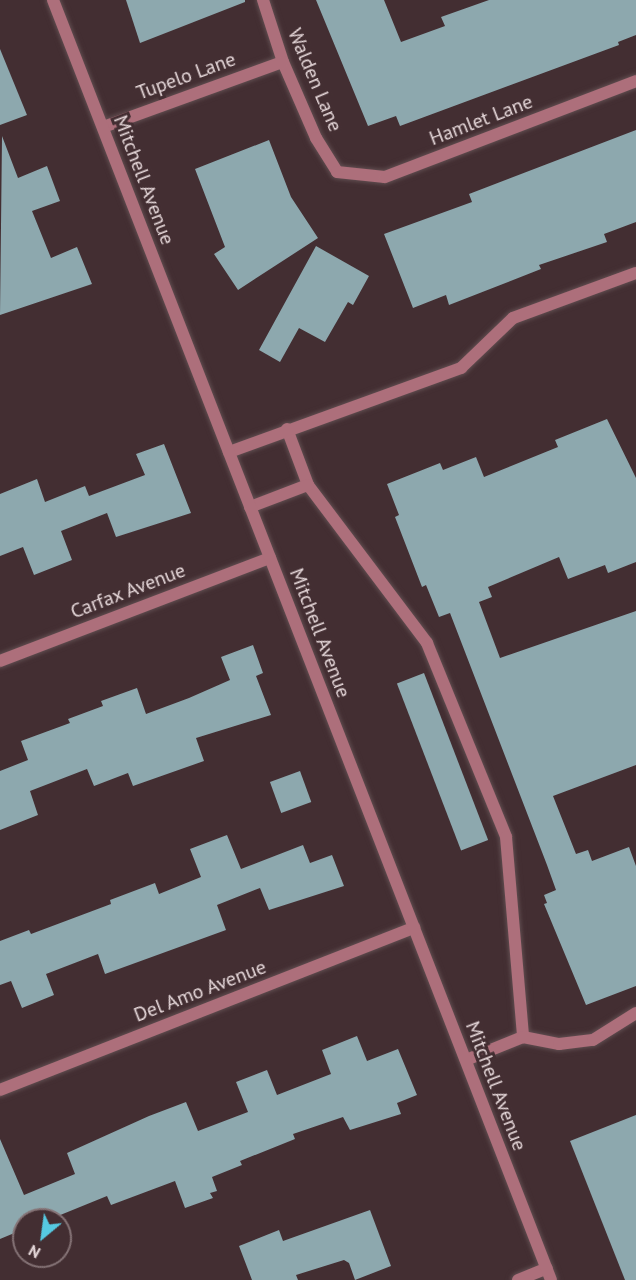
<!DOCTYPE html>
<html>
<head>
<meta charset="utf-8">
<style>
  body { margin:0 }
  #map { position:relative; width:636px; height:1280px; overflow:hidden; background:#432e32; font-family:"PT Sans",sans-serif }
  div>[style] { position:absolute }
  .building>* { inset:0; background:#8da8ae; transform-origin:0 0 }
  .roads { filter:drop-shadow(0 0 2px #604d50) drop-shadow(0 0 2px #604d50) }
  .service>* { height:12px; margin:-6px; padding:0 6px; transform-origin:6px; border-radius:6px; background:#ad6f7b }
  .minor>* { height:12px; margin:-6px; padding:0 6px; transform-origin:6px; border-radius:6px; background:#ad6f7b }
  .tertiary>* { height:12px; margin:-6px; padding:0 6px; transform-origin:6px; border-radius:6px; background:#ad6f7b }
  span { translate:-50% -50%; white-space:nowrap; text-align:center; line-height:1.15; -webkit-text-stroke:6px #432e32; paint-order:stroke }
  .street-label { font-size:20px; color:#e6d8da }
  .north { position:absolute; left:12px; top:1208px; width:60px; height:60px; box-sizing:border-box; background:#432e32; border:2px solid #847275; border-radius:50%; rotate:209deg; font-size:16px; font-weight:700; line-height:24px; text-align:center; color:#e6d8da }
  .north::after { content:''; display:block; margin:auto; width:21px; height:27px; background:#56c9e1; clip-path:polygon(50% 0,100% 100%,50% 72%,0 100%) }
</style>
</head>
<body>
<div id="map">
  <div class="building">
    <i style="clip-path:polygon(126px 0,245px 0,245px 2px,140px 43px)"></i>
    <i style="clip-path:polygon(316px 0,384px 0,401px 42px,445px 26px,441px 17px,489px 0,636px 0,636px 35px,618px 42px,619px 45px,400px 126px,396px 116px,368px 126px)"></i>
    <i style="clip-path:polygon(0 49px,27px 115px,0 125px)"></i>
    <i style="clip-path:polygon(636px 130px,636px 222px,604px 234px,607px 242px,539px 265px,541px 269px,449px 305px,446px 295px,413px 308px,384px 234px,472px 202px,469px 194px)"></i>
    <i style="clip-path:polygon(2px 136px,18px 178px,47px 166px,60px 201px,32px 211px,51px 258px,77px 247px,92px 284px,0 315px)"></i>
    <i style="clip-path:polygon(269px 140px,291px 197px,318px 238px,238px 290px,214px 254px,225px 247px,195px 169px)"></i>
    <i style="clip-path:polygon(316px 246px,369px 276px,353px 305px,348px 302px,325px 342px,299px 328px,280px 362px,259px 350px)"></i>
    <i style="clip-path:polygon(607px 419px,636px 478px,636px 562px,608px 573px,605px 565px,568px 579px,559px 557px,488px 587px,492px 597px,479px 602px,500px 658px,636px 611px,636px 765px,553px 796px,576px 854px,588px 850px,592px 861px,629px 847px,636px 866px,636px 986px,586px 1005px,544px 904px,547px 903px,544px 895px,556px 890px,547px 865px,450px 613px,439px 617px,426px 585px,422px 587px,395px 517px,399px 515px,387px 484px,440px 463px,443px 470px,476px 457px,484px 477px,558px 447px,555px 440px)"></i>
    <i style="clip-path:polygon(164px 444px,191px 513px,116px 537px,107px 513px,61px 531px,72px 560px,34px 575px,23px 547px,0 556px,0 494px,37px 479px,45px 502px,85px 486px,89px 496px,145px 475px,136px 454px)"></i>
    <i style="clip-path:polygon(253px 645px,263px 673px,256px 676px,271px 715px,196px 738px,204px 761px,133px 786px,128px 773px,94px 786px,87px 769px,30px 791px,38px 815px,0 830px,0 771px,28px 760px,21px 741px,70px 723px,68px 719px,103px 706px,101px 701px,137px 688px,146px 714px,189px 698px,230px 680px,221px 657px)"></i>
    <i style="left:424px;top:673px;width:179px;height:29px;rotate:69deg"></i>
    <i style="left:300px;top:771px;width:33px;height:32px;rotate:70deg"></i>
    <i style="clip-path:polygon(227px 835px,241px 869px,303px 845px,310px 863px,332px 855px,344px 886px,269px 910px,260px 888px,217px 905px,226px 930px,105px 974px,98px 954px,46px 974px,54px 995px,22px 1008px,11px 981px,0 985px,0 941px,29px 930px,31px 934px,111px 904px,110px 900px,155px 883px,159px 894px,201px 877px,190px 849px)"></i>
    <i style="clip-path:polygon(357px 1036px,367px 1061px,398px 1049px,417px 1095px,397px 1103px,401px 1114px,350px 1130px,343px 1117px,293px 1134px,295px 1139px,240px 1161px,242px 1165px,212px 1177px,217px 1191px,210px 1193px,213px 1198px,185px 1208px,175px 1181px,111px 1205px,107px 1196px,48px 1220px,24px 1220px,24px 1229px,0 1239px,0 1139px,24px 1195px,75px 1174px,67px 1153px,149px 1116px,186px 1102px,198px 1131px,248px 1112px,236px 1082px,267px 1070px,277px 1095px,331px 1074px,322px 1050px)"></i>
    <i style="clip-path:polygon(636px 1115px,636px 1280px,625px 1280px,570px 1141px)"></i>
    <i style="clip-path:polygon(370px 1210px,391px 1266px,355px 1280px,349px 1263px,344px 1260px,296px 1275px,298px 1280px,252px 1280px,239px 1246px,279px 1230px,283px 1241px)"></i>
  </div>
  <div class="roads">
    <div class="service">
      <i style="left:287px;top:429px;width:60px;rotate:69.4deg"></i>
      <i style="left:308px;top:485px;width:198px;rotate:53deg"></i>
      <i style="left:427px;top:643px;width:209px;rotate:67.8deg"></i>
      <i style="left:506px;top:837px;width:201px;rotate:85.1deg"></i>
      <i style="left:229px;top:452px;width:247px;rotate:-19.9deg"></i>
      <i style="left:461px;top:368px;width:72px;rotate:-43.9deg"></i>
      <i style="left:513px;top:318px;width:131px;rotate:-20.1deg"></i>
      <i style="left:250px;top:507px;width:62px;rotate:-20.8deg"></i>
      <i style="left:466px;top:1060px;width:61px;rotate:-22deg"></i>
      <i style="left:523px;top:1037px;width:37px;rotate:11deg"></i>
      <i style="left:559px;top:1044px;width:34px;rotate:-7deg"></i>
      <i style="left:593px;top:1040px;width:51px;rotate:-32.1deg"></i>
    </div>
    <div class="minor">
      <i style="left:263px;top:0;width:65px;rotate:72.1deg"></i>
      <i style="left:283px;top:62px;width:83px;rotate:66.5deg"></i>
      <i style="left:316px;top:138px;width:40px;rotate:58deg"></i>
      <i style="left:337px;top:172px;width:48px;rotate:5.9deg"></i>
      <i style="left:385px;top:177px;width:269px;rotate:-20.9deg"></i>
      <i style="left:103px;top:127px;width:191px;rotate:-19.9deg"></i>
      <i style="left:0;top:661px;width:289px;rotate:-20.9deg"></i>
      <i style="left:0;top:1090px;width:445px;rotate:-21.4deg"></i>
      <i style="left:518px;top:1280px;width:31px;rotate:-22deg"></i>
    </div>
    <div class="tertiary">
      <i style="left:53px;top:0;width:1373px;rotate:68.74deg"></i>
    </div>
  </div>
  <div class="street-label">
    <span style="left:186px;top:76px;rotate:-20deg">Tupelo Lane</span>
    <span style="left:315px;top:80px;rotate:67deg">Walden Lane</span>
    <span style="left:481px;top:120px;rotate:-21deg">Hamlet Lane</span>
    <span style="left:144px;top:180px;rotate:69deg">Mitchell Avenue</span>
    <span style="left:128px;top:591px;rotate:-21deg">Carfax Avenue</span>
    <span style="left:320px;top:633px;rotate:69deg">Mitchell Avenue</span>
    <span style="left:200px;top:991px;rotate:-21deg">Del Amo Avenue</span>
    <span style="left:496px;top:1086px;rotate:69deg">Mitchell Avenue</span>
  </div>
  <div class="north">N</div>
</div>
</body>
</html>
